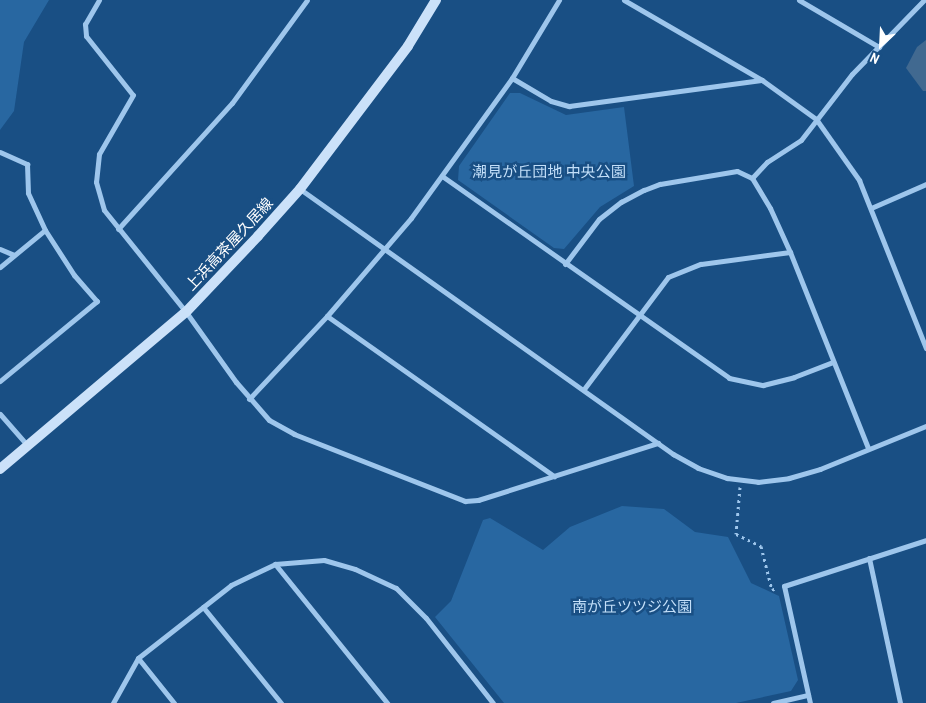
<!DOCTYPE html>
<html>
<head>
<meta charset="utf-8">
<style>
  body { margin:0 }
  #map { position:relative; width:926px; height:703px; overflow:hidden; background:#194f84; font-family:"Archivo Narrow","Noto Sans JP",sans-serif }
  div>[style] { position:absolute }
  .green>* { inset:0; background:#2867a1 }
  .water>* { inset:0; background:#416990 }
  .path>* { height:3px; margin-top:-1.5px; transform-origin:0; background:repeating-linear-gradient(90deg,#9ec6ec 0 2.5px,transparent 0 6.5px) }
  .minor>* { height:5px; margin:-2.5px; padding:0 2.5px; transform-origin:2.5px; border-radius:2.5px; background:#9ec6ec }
  .secondary>* { height:10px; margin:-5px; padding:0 5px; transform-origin:5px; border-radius:5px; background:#cbe1f9 }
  span { translate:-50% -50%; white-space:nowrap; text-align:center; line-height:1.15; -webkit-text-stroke:5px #194f84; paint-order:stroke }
  .park-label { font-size:15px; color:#c3dff9 }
  .street-label { font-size:15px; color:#fff }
  .north { position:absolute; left:856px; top:20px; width:50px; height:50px; -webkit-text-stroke:4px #194f84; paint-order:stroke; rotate:205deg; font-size:14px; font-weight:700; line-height:20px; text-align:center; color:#fff }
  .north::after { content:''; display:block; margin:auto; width:18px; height:22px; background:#fff; clip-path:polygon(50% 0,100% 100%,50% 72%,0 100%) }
</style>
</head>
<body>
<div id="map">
  <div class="green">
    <i style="clip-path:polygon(0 0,49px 0,24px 42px,14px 111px,0 130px)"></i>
    <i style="clip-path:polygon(510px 93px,520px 93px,566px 115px,624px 107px,634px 186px,600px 207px,564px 249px,554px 248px,458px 180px,459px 166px)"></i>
    <i style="clip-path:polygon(622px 506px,664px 509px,695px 532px,728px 537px,751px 583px,779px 596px,798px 680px,791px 691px,736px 703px,504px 703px,435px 617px,451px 601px,483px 520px,490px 518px,543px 550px,570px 527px)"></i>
  </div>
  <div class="water">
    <i style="clip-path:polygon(926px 40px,926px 91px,923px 91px,906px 68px,917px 47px)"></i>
  </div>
  <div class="path">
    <i style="left:740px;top:487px;width:47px;rotate:94.9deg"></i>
    <i style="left:736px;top:534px;width:28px;rotate:26deg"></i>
    <i style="left:761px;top:546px;width:45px;rotate:76deg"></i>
    <i style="left:772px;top:590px;width:4px;rotate:-27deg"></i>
  </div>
  <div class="minor">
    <i style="left:99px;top:0;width:28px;rotate:120deg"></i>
    <i style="left:85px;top:24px;width:12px;rotate:85deg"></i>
    <i style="left:86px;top:36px;width:75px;rotate:51.5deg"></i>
    <i style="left:133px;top:95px;width:68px;rotate:120deg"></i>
    <i style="left:99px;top:154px;width:28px;rotate:96deg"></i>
    <i style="left:96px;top:182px;width:29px;rotate:74deg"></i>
    <i style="left:104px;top:210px;width:131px;rotate:51.2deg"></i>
    <i style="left:186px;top:312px;width:86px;rotate:54.5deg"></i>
    <i style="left:236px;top:382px;width:50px;rotate:49deg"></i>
    <i style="left:269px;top:420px;width:29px;rotate:29deg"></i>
    <i style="left:294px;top:434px;width:184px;rotate:21.4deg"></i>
    <i style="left:465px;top:501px;width:13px;rotate:-4deg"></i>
    <i style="left:478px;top:500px;width:189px;rotate:-17.6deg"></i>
    <i style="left:624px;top:0;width:160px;rotate:30.1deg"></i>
    <i style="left:762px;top:80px;width:67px;rotate:35.8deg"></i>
    <i style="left:816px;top:119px;width:75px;rotate:54.8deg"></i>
    <i style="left:859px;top:180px;width:181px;rotate:68.3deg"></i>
    <i style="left:799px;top:0;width:93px;rotate:30.4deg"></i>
    <i style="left:512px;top:78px;width:45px;rotate:30.5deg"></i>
    <i style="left:551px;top:101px;width:19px;rotate:16deg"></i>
    <i style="left:569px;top:106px;width:194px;rotate:-7.7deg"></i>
    <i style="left:0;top:152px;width:30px;rotate:24deg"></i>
    <i style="left:27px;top:164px;width:29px;rotate:88deg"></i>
    <i style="left:28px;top:193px;width:41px;rotate:65.3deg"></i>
    <i style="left:45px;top:230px;width:54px;rotate:57.2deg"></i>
    <i style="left:74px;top:275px;width:35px;rotate:49deg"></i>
    <i style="left:97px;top:301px;width:126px;rotate:140.5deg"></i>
    <i style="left:442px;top:176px;width:351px;rotate:35.1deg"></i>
    <i style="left:729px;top:378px;width:35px;rotate:12deg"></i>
    <i style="left:763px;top:385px;width:32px;rotate:-14deg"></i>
    <i style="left:794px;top:377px;width:42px;rotate:-21deg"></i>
    <i style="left:752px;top:178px;width:22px;rotate:-47deg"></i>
    <i style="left:767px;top:162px;width:40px;rotate:-32.9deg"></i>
    <i style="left:801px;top:140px;width:83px;rotate:-52.3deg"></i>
    <i style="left:852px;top:74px;width:103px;rotate:-45.8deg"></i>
    <i style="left:300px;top:189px;width:458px;rotate:35.4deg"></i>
    <i style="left:673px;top:454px;width:29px;rotate:29deg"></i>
    <i style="left:698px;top:468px;width:31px;rotate:19deg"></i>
    <i style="left:727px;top:478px;width:31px;rotate:7deg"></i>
    <i style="left:758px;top:482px;width:31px;rotate:-7deg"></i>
    <i style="left:789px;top:478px;width:32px;rotate:-16deg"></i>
    <i style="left:820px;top:469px;width:114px;rotate:-22.1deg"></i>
    <i style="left:871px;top:208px;width:60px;rotate:-23.6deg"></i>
    <i style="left:118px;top:229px;width:170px;rotate:-47.9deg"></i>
    <i style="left:232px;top:103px;width:127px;rotate:-53.9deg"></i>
    <i style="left:0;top:249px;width:15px;rotate:23deg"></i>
    <i style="left:565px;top:264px;width:56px;rotate:-52.9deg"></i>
    <i style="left:599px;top:219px;width:28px;rotate:-38deg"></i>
    <i style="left:621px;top:202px;width:26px;rotate:-28deg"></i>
    <i style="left:644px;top:190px;width:17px;rotate:-21deg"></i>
    <i style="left:660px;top:184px;width:78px;rotate:-9.6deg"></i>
    <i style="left:737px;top:171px;width:17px;rotate:25deg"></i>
    <i style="left:752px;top:178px;width:35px;rotate:59deg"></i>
    <i style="left:770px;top:208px;width:48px;rotate:65.6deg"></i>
    <i style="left:790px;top:252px;width:211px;rotate:68.3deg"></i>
    <i style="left:0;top:267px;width:58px;rotate:-39.4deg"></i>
    <i style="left:327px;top:316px;width:278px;rotate:35.2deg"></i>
    <i style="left:584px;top:389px;width:140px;rotate:-53.1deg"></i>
    <i style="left:668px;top:277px;width:35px;rotate:-22deg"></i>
    <i style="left:701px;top:264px;width:90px;rotate:-7.7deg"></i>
    <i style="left:249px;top:399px;width:114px;rotate:-46.8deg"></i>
    <i style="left:327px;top:316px;width:129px;rotate:-49.4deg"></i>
    <i style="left:411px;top:218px;width:173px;rotate:-54.2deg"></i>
    <i style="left:512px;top:78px;width:91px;rotate:-58.9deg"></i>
    <i style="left:0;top:414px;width:43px;rotate:48.8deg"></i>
    <i style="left:869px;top:558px;width:148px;rotate:77.9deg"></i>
    <i style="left:275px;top:564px;width:179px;rotate:51.1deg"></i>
    <i style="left:203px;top:607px;width:124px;rotate:50.9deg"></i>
    <i style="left:138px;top:658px;width:58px;rotate:51.3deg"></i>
    <i style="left:113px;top:703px;width:51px;rotate:-60.9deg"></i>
    <i style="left:138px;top:658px;width:118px;rotate:-38.1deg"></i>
    <i style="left:231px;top:585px;width:49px;rotate:-25.5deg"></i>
    <i style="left:275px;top:564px;width:49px;rotate:-4.7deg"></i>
    <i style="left:324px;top:560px;width:32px;rotate:16deg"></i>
    <i style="left:355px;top:569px;width:45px;rotate:24.9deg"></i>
    <i style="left:396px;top:588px;width:42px;rotate:45deg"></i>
    <i style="left:426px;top:618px;width:108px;rotate:51.8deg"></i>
    <i style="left:773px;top:703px;width:36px;rotate:-13deg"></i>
    <i style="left:810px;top:703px;width:120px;rotate:-102.5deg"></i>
    <i style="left:784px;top:586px;width:149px;rotate:-17.9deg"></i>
  </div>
  <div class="secondary">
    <i style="left:0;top:469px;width:243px;rotate:-40.2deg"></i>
    <i style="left:186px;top:312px;width:105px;rotate:-46.5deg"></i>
    <i style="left:258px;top:236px;width:63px;rotate:-48.2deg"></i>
    <i style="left:300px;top:189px;width:179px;rotate:-52.9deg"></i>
    <i style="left:408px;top:46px;width:54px;rotate:-58.7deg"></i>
  </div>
  <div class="park-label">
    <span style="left:549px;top:172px">潮見が丘団地 中央公園</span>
    <span style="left:632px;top:607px">南が丘ツツジ公園</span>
  </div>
  <div class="street-label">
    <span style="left:229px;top:244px;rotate:-47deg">上浜高茶屋久居線</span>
  </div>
  <div class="north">N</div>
</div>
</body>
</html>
